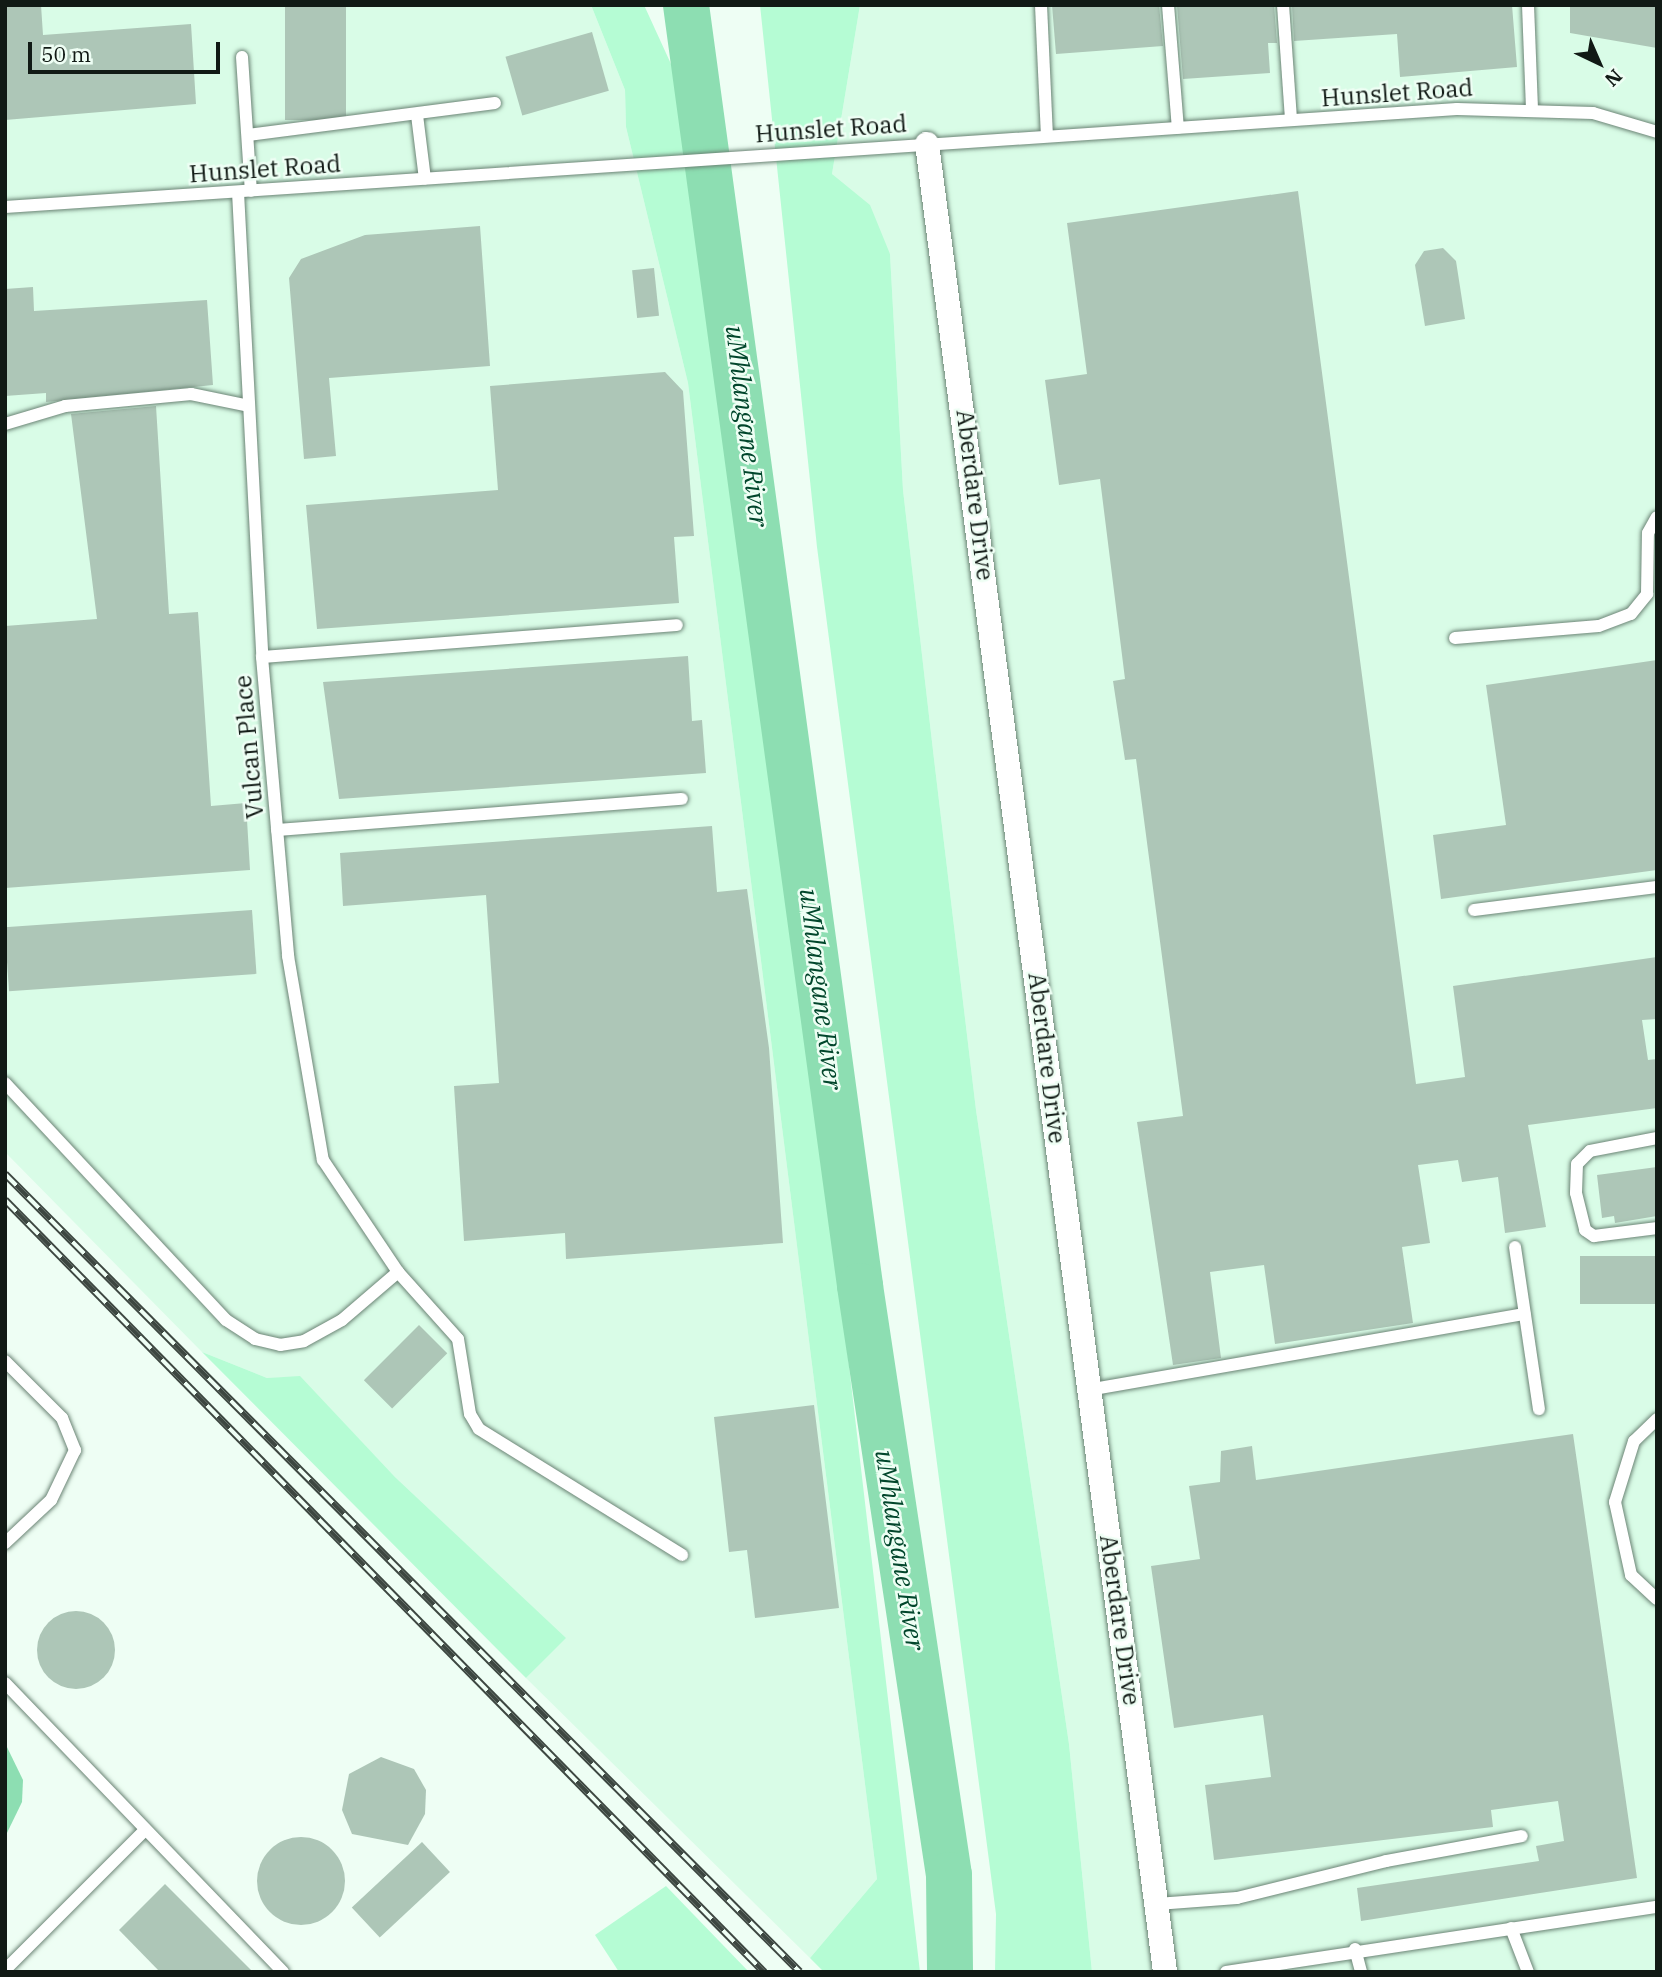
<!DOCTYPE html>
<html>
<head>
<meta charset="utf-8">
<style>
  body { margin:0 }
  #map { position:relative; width:1662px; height:1977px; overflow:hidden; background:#eefef4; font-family:"IBM Plex Serif",serif }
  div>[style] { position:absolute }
  .built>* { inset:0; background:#d9fce7 }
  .green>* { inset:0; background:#b5fcd4 }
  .water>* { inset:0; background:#8ddeb2 }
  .river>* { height:46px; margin:-23px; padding:0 23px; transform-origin:23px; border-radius:23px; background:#8ddeb2 }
  .building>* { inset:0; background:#adc6b7; transform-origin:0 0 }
  .round { border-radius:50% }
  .roads { filter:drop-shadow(0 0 2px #6b8475) drop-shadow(0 0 2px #6b8475) }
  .service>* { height:12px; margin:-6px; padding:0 6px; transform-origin:6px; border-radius:6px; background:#fff }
  .minor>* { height:24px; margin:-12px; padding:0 12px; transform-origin:12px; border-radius:12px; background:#fff }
  .rail>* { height:8px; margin-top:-4px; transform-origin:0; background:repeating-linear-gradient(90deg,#eefef4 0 16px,#3d4741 0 32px); box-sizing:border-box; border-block:2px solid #3d4741 }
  span { translate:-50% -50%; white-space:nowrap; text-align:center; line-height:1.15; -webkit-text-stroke:5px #eefef4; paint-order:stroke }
  .street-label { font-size:24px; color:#111a15 }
  .water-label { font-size:26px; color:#01462b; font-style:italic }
  .frame { position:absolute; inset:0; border:7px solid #111a15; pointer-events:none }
  .north { position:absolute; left:1564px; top:28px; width:70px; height:70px; -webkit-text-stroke:5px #eefef4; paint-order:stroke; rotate:136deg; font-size:19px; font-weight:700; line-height:28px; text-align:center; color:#111a15 }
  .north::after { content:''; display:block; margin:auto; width:24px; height:32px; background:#111a15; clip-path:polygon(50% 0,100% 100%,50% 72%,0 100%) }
  .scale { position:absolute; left:28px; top:42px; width:192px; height:32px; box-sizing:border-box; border:4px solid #111a15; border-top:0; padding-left:9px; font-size:21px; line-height:24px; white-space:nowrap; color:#111a15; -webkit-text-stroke:5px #eefef4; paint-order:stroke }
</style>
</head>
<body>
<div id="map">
  <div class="built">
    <i style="clip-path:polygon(5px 5px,591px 5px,625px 90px,626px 127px,688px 383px,877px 1879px,810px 1958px,526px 1678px,565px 1638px,395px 1477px,300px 1377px,267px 1378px,202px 1352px,5px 1152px)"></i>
    <i style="clip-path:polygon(860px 5px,1657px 5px,1657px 1972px,1092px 1972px,1069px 1744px,976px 1110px,934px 759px,903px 490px,890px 254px,832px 174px)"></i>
  </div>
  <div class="green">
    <i style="clip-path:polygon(591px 5px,644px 5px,687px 99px,795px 905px,920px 1972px,824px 1972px,810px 1958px,877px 1879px,688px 383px,626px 127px,625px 90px)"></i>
    <i style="clip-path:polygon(760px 5px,860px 5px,832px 174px,870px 205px,890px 254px,903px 490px,934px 759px,976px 1110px,1069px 1744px,1092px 1972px,995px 1972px,996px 1914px,817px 547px)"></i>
    <i style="clip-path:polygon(202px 1352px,267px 1378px,300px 1376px,395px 1477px,566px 1638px,526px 1678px)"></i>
    <i style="clip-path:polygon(666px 1886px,749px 1972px,619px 1972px,595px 1935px)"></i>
  </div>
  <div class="water">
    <i style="clip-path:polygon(5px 1743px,23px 1780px,22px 1802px,5px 1837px)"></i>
  </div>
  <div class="river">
    <i style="left:686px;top:5px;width:1293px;rotate:82.26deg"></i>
    <i style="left:860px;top:1286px;width:596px;rotate:81.41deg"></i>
    <i style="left:949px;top:1875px;width:97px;rotate:89.4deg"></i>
  </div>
  <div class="building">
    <i style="clip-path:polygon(5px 5px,41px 5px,43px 35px,191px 24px,196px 104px,5px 120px)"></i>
    <i style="left:285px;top:5px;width:61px;height:115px"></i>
    <i style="clip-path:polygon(1052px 5px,1159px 5px,1163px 46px,1056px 54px)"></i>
    <i style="clip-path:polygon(1177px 5px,1274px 5px,1277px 43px,1268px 43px,1270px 73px,1183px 79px)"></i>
    <i style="clip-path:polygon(1292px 5px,1512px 5px,1517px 67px,1400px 77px,1397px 34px,1294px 41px)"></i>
    <i style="clip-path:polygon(1570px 5px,1657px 5px,1657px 48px,1570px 33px)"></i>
    <i style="left:592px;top:32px;width:61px;height:90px;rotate:74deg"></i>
    <i style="clip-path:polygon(1298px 191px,1416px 1084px,1465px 1077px,1453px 986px,1657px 957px,1657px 1019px,1642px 1020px,1648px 1060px,1657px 1059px,1657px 1108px,1528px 1125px,1546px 1227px,1505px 1233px,1498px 1177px,1462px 1182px,1458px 1160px,1418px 1165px,1430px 1243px,1402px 1247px,1413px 1323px,1275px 1344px,1264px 1265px,1210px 1272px,1221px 1358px,1173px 1365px,1137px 1122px,1183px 1116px,1136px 759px,1125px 760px,1113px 681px,1125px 679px,1100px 479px,1059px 485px,1045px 380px,1087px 374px,1067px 223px)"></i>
    <i style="clip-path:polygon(480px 226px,490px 366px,329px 378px,336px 456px,304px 459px,289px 278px,301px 259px,365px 235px)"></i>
    <i style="clip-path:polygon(1443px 248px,1456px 261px,1465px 319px,1425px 326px,1415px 265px,1424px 251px)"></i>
    <i style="left:654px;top:268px;width:48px;height:22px;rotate:84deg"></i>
    <i style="clip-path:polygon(33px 287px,34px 311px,207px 300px,213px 385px,46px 402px,46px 393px,5px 396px,5px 289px)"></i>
    <i style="clip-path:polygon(665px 372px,683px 391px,694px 536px,674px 537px,679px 603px,317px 629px,306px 505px,498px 490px,490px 386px)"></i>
    <i style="clip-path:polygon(156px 406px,169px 614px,198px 612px,211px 806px,246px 803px,250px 870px,5px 888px,5px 626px,97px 619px,71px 414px)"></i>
    <i style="clip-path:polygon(688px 656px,692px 721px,702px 720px,706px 773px,339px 799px,323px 682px)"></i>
    <i style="clip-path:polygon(1657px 660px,1657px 870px,1441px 899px,1433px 835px,1506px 825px,1486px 685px)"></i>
    <i style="clip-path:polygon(712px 826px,717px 892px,747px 889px,769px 1048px,783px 1243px,566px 1259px,565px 1233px,464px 1241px,454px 1086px,499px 1083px,486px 895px,343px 906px,340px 853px)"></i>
    <i style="left:252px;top:910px;width:64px;height:248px;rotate:86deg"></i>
    <i style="clip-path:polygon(1657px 1167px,1657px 1216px,1615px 1223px,1614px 1216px,1602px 1218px,1597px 1175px)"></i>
    <i style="left:1657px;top:1256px;width:48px;height:77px;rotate:90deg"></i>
    <i style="left:419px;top:1325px;width:40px;height:78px;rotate:45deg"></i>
    <i style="clip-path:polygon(814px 1405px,839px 1608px,755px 1618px,747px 1550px,729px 1552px,714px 1417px)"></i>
    <i style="clip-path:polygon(1573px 1434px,1637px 1878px,1361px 1921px,1357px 1888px,1539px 1861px,1536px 1846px,1564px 1841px,1558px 1801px,1491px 1810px,1493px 1827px,1214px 1860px,1205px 1785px,1271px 1777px,1263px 1715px,1174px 1728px,1151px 1566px,1200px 1559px,1189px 1486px,1220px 1482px,1221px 1451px,1252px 1446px,1256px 1480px)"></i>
    <i class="round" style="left:37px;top:1611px;width:78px;height:78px"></i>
    <i style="clip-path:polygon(381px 1757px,414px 1769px,426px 1790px,425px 1814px,408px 1845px,352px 1834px,342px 1810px,349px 1774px)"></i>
    <i class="round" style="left:257px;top:1837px;width:88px;height:88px"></i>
    <i style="left:422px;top:1842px;width:41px;height:96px;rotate:47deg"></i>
    <i style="clip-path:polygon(165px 1884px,253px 1972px,160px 1972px,119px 1930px)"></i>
  </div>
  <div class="roads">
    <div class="service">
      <i style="left:1041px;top:5px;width:131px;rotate:87.4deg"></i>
      <i style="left:1168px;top:5px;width:123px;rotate:85.4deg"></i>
      <i style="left:1283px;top:5px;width:115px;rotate:86deg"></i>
      <i style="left:1528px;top:5px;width:102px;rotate:87.8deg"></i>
      <i style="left:242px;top:57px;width:134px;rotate:86.2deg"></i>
      <i style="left:417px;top:115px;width:64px;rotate:82.9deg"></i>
      <i style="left:248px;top:135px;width:249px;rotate:-7.4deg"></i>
      <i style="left:238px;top:192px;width:466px;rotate:87deg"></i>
      <i style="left:262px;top:657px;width:300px;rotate:85deg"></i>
      <i style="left:288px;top:956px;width:207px;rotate:80.3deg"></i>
      <i style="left:323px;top:1160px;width:135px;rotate:56.2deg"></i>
      <i style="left:398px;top:1272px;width:90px;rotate:48.2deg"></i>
      <i style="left:458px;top:1339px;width:76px;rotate:80.9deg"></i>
      <i style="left:470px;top:1414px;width:17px;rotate:59deg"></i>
      <i style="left:479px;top:1429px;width:239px;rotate:31.8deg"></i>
      <i style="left:5px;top:207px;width:1455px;rotate:-3.86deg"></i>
      <i style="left:1457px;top:109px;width:136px;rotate:1.7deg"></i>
      <i style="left:1593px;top:113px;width:67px;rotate:16.5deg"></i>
      <i style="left:5px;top:424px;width:63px;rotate:-16.7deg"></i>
      <i style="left:65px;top:406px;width:127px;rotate:-5.4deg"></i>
      <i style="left:191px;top:394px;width:59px;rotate:11.7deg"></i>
      <i style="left:1455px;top:638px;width:144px;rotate:-4.8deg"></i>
      <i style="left:1599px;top:626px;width:34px;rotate:-21deg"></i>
      <i style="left:1631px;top:614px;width:26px;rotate:-51deg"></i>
      <i style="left:1647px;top:594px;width:61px;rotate:-89.1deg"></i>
      <i style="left:1648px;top:533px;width:18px;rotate:-61deg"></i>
      <i style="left:262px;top:657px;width:416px;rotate:-4.4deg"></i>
      <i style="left:277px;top:830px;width:406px;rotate:-4.4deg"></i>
      <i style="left:1474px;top:910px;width:184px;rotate:-7.2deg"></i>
      <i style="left:5px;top:1083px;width:324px;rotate:47deg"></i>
      <i style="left:226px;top:1320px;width:35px;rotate:33deg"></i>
      <i style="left:255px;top:1339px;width:26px;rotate:13deg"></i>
      <i style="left:280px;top:1345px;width:24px;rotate:-9deg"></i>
      <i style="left:304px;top:1341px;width:43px;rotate:-28.9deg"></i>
      <i style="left:342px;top:1320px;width:74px;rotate:-40.6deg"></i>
      <i style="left:1657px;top:1138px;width:68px;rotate:169deg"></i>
      <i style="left:1590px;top:1151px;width:18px;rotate:135deg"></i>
      <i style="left:1577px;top:1164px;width:29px;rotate:92deg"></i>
      <i style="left:1576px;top:1193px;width:38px;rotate:76deg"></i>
      <i style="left:1585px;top:1230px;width:11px;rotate:34deg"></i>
      <i style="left:1594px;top:1236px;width:64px;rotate:-7.2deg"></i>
      <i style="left:1515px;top:1247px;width:164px;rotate:81.6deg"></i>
      <i style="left:5px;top:1361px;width:81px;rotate:45deg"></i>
      <i style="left:62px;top:1418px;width:35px;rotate:68deg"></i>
      <i style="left:75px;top:1450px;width:55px;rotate:115.6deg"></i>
      <i style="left:51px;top:1500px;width:63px;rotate:136.9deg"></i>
      <i style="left:1088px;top:1390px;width:443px;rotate:-9.9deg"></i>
      <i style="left:1657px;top:1419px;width:32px;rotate:136deg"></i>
      <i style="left:1634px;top:1441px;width:64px;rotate:107.3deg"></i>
      <i style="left:1615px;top:1502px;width:75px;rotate:77.6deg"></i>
      <i style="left:1631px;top:1575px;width:35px;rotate:43deg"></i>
      <i style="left:5px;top:1683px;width:401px;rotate:46.1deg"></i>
      <i style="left:1157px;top:1904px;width:80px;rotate:-4.3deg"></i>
      <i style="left:1237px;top:1898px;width:154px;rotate:-13.9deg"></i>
      <i style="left:1386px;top:1861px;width:138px;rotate:-10.4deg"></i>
      <i style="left:1511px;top:1928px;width:47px;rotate:68.9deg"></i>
      <i style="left:1355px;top:1949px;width:24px;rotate:75deg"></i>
      <i style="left:5px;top:1970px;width:198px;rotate:-45deg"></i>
      <i style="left:1226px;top:1972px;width:436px;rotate:-8.6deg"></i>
    </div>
    <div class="minor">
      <i style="left:927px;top:144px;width:1843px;rotate:82.58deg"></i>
    </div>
  </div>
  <div class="rail">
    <i style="left:5px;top:1174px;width:1126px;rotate:45.11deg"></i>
    <i style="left:5px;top:1200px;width:1083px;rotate:45.49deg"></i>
  </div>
  <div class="street-label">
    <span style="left:1397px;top:93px;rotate:-4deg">Hunslet Road</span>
    <span style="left:831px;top:129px;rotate:-4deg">Hunslet Road</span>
    <span style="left:265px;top:169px;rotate:-4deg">Hunslet Road</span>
    <span style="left:975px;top:495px;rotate:83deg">Aberdare Drive</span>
    <span style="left:249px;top:747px;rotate:-95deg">Vulcan Place</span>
    <span style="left:1047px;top:1058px;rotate:83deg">Aberdare Drive</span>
    <span style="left:1120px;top:1620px;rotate:82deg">Aberdare Drive</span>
  </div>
  <div class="water-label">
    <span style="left:747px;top:426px;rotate:83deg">uMhlangane River</span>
    <span style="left:821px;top:989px;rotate:83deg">uMhlangane River</span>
    <span style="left:900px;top:1550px;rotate:81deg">uMhlangane River</span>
  </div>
  <div class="frame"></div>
  <div class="north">N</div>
  <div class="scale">50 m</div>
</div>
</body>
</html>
